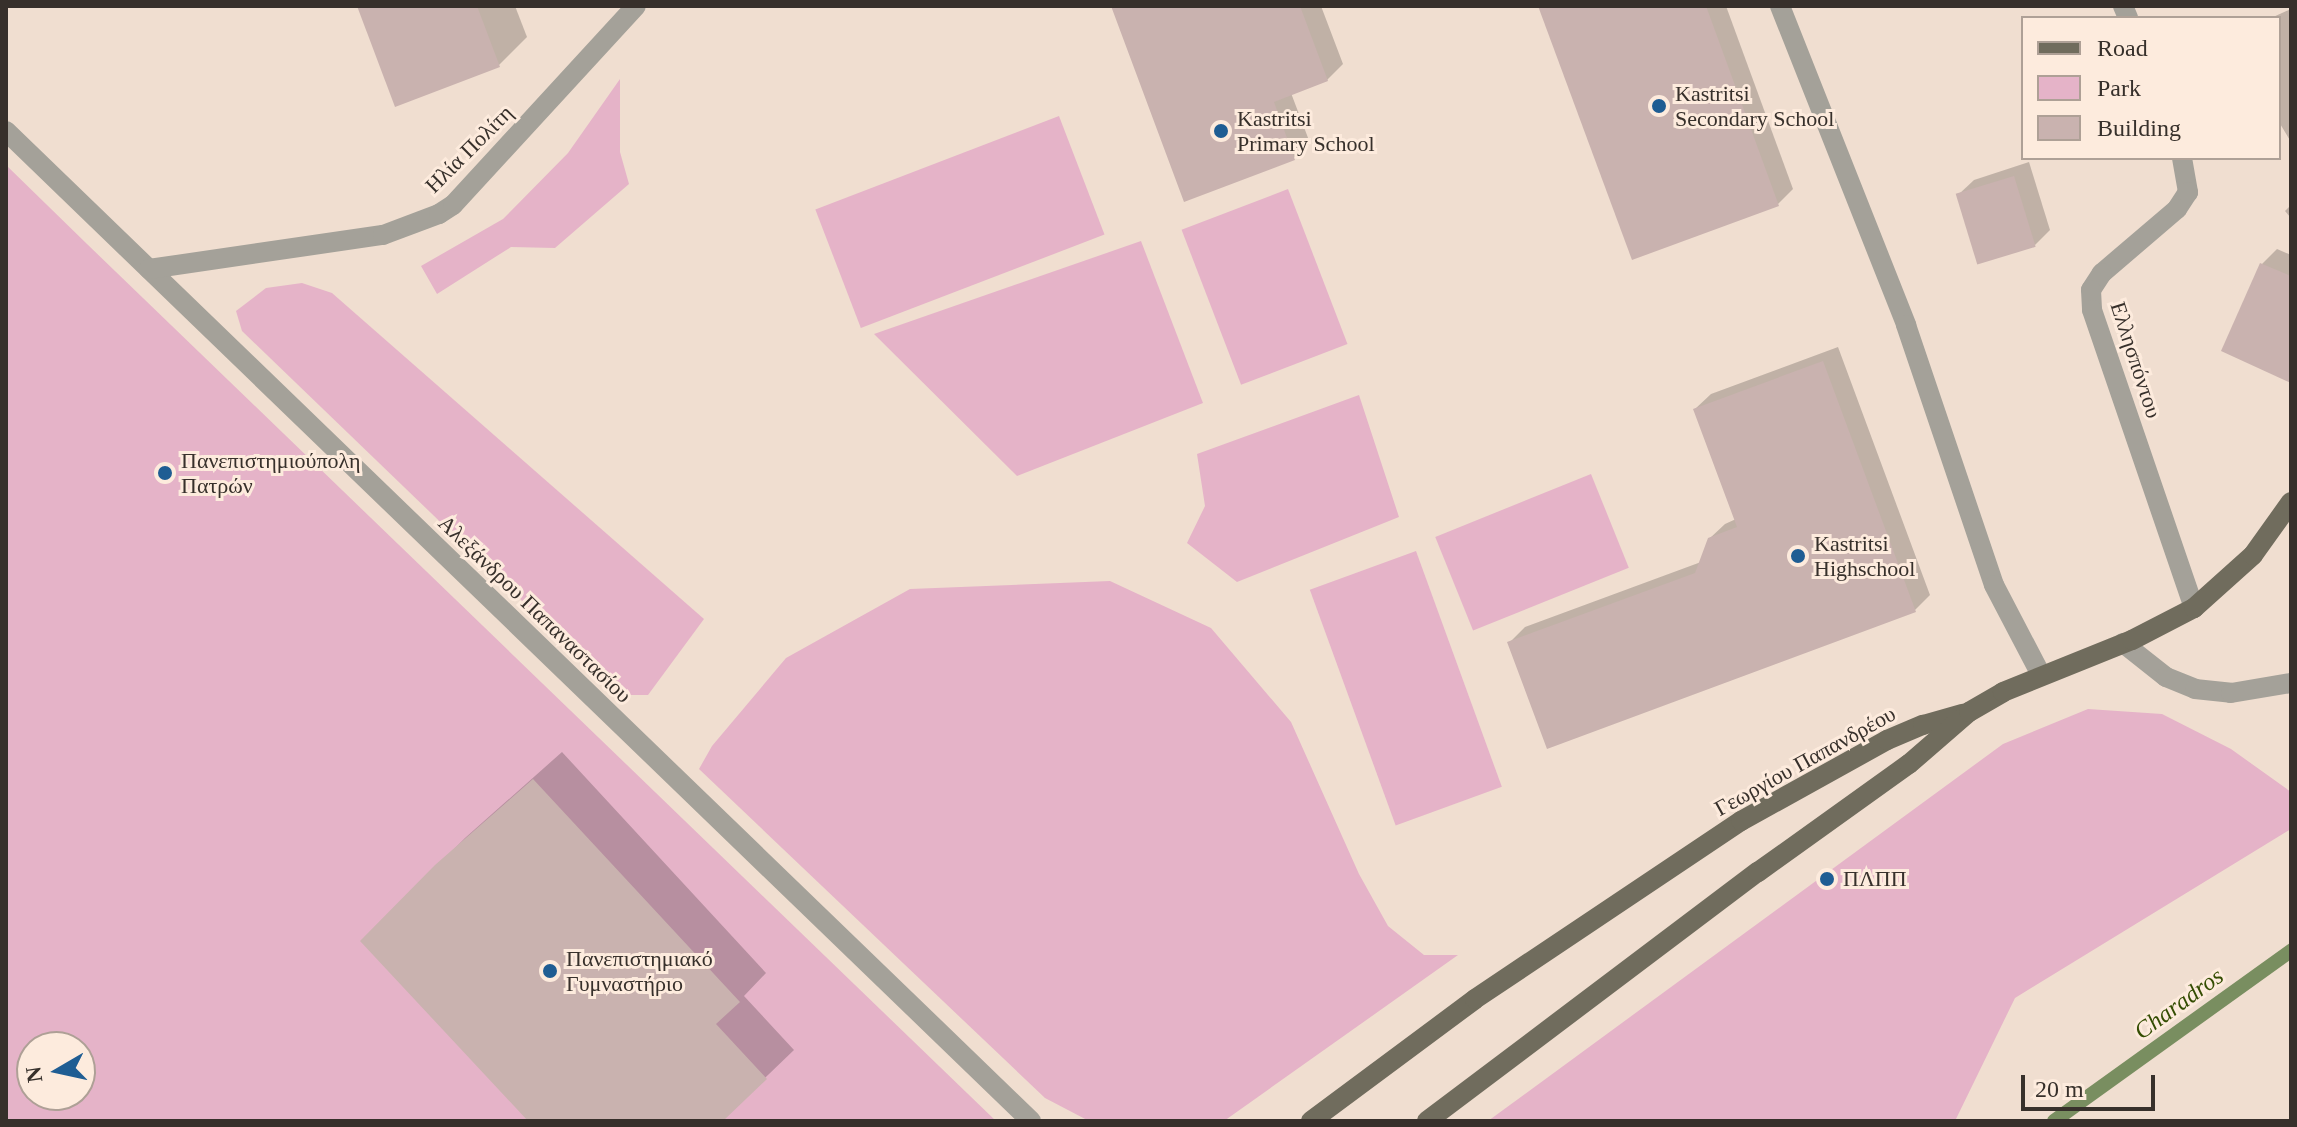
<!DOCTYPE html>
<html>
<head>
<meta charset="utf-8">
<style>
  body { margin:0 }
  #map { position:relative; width:2297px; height:1127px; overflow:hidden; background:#f0ded0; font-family:Georgia,serif }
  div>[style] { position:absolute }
  .green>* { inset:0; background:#e5b3c8; transform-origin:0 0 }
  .shadow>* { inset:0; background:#0003 }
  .stream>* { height:14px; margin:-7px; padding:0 7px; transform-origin:7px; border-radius:7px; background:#798e60 }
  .building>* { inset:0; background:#c9b2af; transform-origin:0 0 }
  .minor>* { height:20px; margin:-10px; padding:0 10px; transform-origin:10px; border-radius:10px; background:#a4a199 }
  .major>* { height:20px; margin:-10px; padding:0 10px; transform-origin:10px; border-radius:10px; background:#706c5d }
  .dots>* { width:22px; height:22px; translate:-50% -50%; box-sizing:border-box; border:4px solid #fdebdd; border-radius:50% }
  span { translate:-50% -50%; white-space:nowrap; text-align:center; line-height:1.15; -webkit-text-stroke:6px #fdebdd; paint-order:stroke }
  .poi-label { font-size:22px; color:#37302b }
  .left { translate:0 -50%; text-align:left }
  .street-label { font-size:22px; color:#37302b }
  .water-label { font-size:24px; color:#344d02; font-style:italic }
  .frame { position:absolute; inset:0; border:8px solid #37302b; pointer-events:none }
  .legend { position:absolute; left:2021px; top:16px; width:260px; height:144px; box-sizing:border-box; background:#fdebdd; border:2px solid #aea096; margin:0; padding:10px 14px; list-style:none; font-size:24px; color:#37302b }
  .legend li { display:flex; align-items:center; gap:16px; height:40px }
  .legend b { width:40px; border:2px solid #aea096 }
  .north { position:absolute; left:16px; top:1031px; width:80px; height:80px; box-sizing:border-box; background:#fdebdd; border:2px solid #aea096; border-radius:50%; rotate:261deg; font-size:22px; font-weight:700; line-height:32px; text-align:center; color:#37302b }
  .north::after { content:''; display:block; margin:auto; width:28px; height:36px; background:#1f5d93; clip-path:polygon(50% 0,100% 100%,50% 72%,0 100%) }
  .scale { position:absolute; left:2021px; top:1075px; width:134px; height:36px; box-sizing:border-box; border:4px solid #37302b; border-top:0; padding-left:10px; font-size:24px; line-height:28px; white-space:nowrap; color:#37302b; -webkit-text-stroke:6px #fdebdd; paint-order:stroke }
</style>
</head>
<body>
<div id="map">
  <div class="green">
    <i style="clip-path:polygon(620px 79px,620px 152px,629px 184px,555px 248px,511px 247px,437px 294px,421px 266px,503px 219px,568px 153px)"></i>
    <i style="left:1059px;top:116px;width:127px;height:261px;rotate:69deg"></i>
    <i style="clip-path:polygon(evenodd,6px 165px,87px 244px,996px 1121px,6px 1121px,6px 165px,32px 1047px,80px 1047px,80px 1095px,32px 1095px,32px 1047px)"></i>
    <i style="left:1288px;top:189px;width:166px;height:114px;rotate:69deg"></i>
    <i style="clip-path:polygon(1141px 241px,1203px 403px,1017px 476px,874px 334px)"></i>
    <i style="clip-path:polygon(302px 283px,332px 293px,704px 619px,648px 695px,620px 695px,242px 331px,236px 311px,266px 288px)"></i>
    <i style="clip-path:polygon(1359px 395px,1399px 517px,1237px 582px,1187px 543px,1205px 506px,1197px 454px)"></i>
    <i style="left:1591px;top:474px;width:101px;height:168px;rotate:68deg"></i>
    <i style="left:1416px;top:551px;width:251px;height:113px;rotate:70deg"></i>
    <i style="clip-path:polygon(1110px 581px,1211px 628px,1291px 722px,1359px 874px,1388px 926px,1424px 955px,1458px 955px,1224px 1121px,1089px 1121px,1045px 1098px,699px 769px,712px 746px,786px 658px,910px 589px)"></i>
    <i style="clip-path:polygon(2088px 709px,2162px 714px,2231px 749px,2291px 792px,2291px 829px,2015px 998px,1955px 1121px,1488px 1121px,2003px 744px)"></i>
  </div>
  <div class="shadow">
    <i style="clip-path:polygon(359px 6px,515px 6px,527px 37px,499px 65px)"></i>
    <i style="clip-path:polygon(1113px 6px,1321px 6px,1343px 64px,1327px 80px,1291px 93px,1310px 143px,1294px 158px)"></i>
    <i style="clip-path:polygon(1540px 6px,1726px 6px,1793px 189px,1778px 204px)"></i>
    <i style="clip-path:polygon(2291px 9px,2291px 142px,2279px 122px,2279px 18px,2271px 18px)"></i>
    <i style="clip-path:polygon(2029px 162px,2050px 230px,2035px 245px,1958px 195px,1974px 180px)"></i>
    <i style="clip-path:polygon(2291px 205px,2291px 218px,2285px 211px)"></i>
    <i style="clip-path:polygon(2277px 249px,2291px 255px,2291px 381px,2262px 264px)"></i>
    <i style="clip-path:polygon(1838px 347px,1930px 595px,1914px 611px,1510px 642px,1525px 627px,1701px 562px,1709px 539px,1725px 524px,1736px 519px,1695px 409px,1711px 394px)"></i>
    <i style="clip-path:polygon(562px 752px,766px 973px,744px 996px,794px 1050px,720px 1121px,531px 1121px,363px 941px,465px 838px)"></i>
  </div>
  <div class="stream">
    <i style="left:2054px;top:1121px;width:292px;rotate:-35.7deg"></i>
  </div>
  <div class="building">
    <i style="clip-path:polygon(357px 6px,477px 6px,500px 67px,395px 107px)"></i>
    <i style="clip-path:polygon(1111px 6px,1300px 6px,1328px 81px,1274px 102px,1295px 160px,1184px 202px)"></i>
    <i style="clip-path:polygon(1538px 6px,1706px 6px,1779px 206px,1632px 260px)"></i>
    <i style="left:2014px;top:176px;width:74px;height:61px;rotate:73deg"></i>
    <i style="clip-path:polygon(2260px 263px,2291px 276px,2291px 383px,2221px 351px)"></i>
    <i style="clip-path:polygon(1823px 361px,1916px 612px,1547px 749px,1507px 642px,1695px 573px,1708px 538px,1737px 527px,1693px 409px)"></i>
    <i style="clip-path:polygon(533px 779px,740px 1002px,716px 1024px,767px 1079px,723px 1121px,528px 1121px,360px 941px,435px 865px)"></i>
  </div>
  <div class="minor">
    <i style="left:1780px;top:6px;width:343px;rotate:68.4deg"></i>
    <i style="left:1906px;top:325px;width:274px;rotate:71.3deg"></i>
    <i style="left:1994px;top:585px;width:102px;rotate:62.4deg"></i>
    <i style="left:2123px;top:6px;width:13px;rotate:67deg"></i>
    <i style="left:6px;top:131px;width:1425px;rotate:44deg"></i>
    <i style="left:2182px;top:158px;width:35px;rotate:80deg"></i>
    <i style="left:2188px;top:192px;width:20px;rotate:123deg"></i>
    <i style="left:2177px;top:209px;width:99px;rotate:139.5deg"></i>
    <i style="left:2102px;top:273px;width:20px;rotate:123deg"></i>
    <i style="left:2091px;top:290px;width:20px;rotate:87deg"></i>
    <i style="left:2092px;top:310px;width:315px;rotate:71.1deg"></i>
    <i style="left:149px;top:269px;width:236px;rotate:-8.3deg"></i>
    <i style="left:383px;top:235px;width:60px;rotate:-20.6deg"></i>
    <i style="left:439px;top:214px;width:17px;rotate:-33deg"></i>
    <i style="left:453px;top:205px;width:270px;rotate:-47.4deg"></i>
    <i style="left:2123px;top:643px;width:55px;rotate:38.3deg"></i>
    <i style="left:2166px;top:677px;width:31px;rotate:22deg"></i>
    <i style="left:2195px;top:689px;width:36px;rotate:6deg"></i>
    <i style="left:2231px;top:693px;width:61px;rotate:-9.5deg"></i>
  </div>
  <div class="major">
    <i style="left:1311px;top:1121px;width:204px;rotate:-36.6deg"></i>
    <i style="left:1475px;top:999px;width:320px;rotate:-33.8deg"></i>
    <i style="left:1741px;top:821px;width:167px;rotate:-29deg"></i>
    <i style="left:1887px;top:740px;width:39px;rotate:-23deg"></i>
    <i style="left:1923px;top:725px;width:41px;rotate:-15.8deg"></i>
    <i style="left:1427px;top:1121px;width:414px;rotate:-37deg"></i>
    <i style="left:1758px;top:872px;width:186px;rotate:-35.6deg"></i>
    <i style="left:1909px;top:764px;width:79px;rotate:-40.9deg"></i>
    <i style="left:1969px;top:712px;width:39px;rotate:-30deg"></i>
    <i style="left:2003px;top:692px;width:139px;rotate:-22deg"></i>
    <i style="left:2132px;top:640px;width:70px;rotate:-27.3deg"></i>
    <i style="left:2194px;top:608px;width:79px;rotate:-41.9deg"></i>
    <i style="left:2253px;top:555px;width:65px;rotate:-54.4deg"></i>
  </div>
  <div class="dots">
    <i style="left:1659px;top:106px;background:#1f5d93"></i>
    <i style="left:1221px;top:131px;background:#1f5d93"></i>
    <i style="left:165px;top:473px;background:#1f5d93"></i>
    <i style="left:1798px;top:556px;background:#1f5d93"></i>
    <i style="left:1827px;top:879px;background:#1f5d93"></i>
    <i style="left:550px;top:971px;background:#1f5d93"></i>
  </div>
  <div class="poi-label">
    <span class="left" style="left:1675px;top:106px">Kastritsi<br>Secondary School</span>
    <span class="left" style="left:1237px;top:131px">Kastritsi<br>Primary School</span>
    <span class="left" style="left:181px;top:473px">Πανεπιστημιούπολη<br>Πατρών</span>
    <span class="left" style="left:1814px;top:556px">Kastritsi<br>Highschool</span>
    <span class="left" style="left:1843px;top:879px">ΠΛΠΠ</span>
    <span class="left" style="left:566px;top:971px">Πανεπιστημιακό<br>Γυμναστήριο</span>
  </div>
  <div class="street-label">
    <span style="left:469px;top:149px;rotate:-45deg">Ηλία Πολίτη</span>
    <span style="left:2136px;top:360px;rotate:72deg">Ελλησπόντου</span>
    <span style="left:535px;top:609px;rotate:44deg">Αλεξάνδρου Παπαναστασίου</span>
    <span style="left:1805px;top:761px;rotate:-29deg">Γεωργίου Παπανδρέου</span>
  </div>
  <div class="water-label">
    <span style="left:2179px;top:1004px;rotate:-36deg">Charadros</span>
  </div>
  <div class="frame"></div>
  <ul class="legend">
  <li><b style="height:10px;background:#706c5d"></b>Road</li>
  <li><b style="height:22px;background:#e5b3c8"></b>Park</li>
  <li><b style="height:22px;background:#c9b2af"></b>Building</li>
  </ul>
  <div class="north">N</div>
  <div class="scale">20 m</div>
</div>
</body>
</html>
